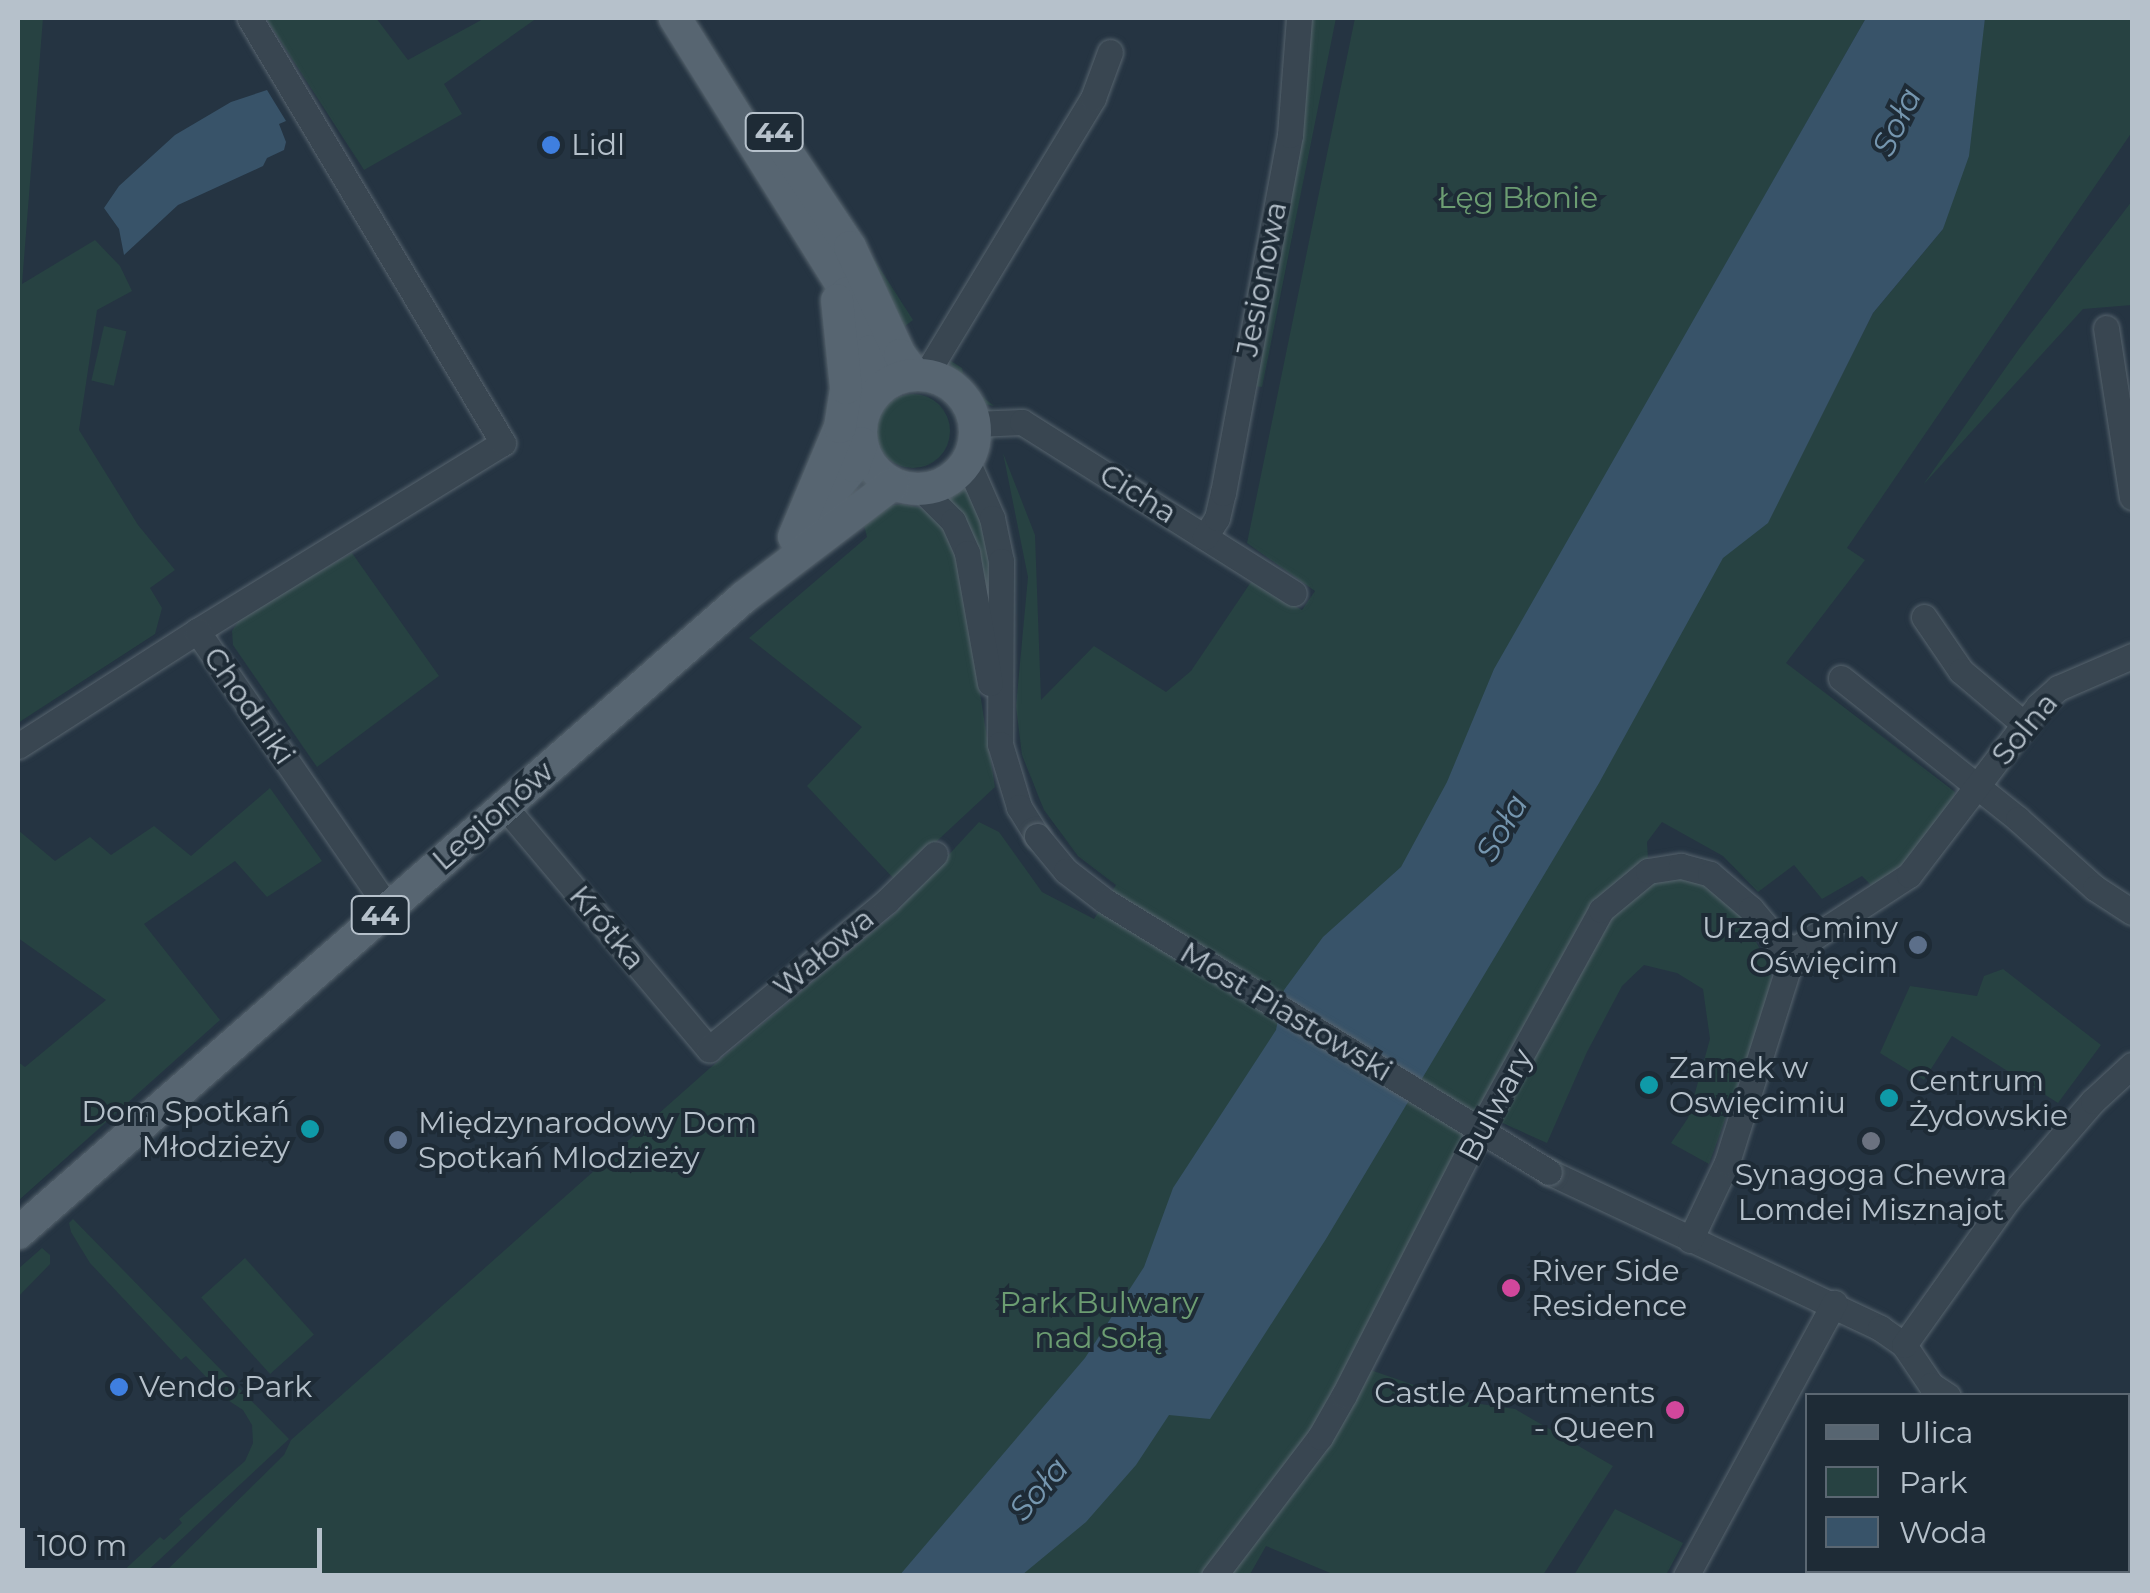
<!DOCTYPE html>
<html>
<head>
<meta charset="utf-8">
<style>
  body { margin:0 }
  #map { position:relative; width:2150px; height:1593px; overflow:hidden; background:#253442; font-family:Montserrat,sans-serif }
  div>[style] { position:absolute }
  .green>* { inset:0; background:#274242; transform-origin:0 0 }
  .round { border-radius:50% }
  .water>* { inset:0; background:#385369 }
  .roads { filter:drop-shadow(0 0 2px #57646e) drop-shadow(0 0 2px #57646e) }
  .minor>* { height:25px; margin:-12.5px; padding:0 12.5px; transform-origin:12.5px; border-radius:12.5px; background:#394651 }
  .major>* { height:32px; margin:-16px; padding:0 16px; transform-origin:16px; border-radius:16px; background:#576571 }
  .major>.ring { margin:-16px; padding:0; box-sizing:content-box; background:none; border:32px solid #576571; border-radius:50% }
  .bridges { filter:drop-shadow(0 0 2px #57646e) drop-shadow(0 0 2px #57646e) }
  .minor-bridge>* { height:25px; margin:-12.5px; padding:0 12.5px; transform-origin:12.5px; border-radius:12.5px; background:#394651 }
  .dots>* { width:28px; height:28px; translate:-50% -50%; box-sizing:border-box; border:5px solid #1e2b36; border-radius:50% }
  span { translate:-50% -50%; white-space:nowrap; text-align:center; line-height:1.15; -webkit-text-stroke:8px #1e2b36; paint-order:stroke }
  .shield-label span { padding:2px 8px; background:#1e2b36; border:2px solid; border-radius:8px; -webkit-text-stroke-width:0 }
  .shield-label { font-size:28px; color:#b6c1cb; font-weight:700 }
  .poi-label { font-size:30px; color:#b6c1cb }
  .left { translate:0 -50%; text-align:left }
  .right { translate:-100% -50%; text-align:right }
  .park-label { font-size:30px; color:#6c9d72 }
  .street-label { font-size:30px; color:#b6c1cb }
  .water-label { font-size:32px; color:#7596af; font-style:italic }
  .frame { position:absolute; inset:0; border:20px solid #b6c1cb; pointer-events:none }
  .legend { position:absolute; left:1805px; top:1393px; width:325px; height:180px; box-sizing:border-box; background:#1e2b36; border:2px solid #5b6772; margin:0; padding:12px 18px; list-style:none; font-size:30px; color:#b6c1cb }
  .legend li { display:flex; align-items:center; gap:20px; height:50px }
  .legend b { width:50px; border:2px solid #5b6772 }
  .scale { position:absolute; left:20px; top:1528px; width:302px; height:45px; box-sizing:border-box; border:5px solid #b6c1cb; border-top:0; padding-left:12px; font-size:30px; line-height:35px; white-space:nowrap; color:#b6c1cb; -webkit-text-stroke:8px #1e2b36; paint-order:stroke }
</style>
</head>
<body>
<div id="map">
  <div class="green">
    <i style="clip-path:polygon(18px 18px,43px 18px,22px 284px,95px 240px,120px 266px,132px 291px,97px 310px,79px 430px,138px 525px,175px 570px,150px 588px,162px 608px,155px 634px,18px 723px)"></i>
    <i style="clip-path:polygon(272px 18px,376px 18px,408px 60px,485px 18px,537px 18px,444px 84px,462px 114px,364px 170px,267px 20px)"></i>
    <i style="clip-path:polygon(1311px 18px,1336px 18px,1262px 387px,1253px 386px,1299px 157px)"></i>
    <i style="clip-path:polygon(1355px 18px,1866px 18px,1635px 424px,1775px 507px,1873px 313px,1943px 229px,1985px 18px,2132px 18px,2132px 132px,1847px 548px,1865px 560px,1786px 663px,1955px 792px,1952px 802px,1907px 861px,1873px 887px,1862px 876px,1822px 899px,1794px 865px,1758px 892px,1723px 856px,1662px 822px,1647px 842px,1648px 859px,1633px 869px,1359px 1366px,1460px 1401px,1515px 1409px,1613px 1466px,1543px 1575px,1335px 1575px,1266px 1546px,1249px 1576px,162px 1575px,284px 1455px,291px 1440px,710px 1068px,894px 914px,979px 822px,999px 832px,1042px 892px,1094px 919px,1116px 885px,1078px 856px,1044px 810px,1022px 755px,1016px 706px,1028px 577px,1003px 453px,1035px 535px,1041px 700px,1094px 646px,1166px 692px,1191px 671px,1251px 582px,1302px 610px,1315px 591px,1247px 543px)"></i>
    <i style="clip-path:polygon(2132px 201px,2132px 305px,2083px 309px,1923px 485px,2019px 349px)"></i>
    <i style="clip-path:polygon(841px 208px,913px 320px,897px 332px)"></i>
    <i style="left:104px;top:326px;width:23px;height:56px;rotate:13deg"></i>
    <i style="clip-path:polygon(949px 360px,962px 368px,965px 383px,994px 406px,981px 403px,956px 380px)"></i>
    <i class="round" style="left:876px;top:394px;width:74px;height:74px"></i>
    <i style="clip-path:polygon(968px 479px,987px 530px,995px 645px,945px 496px)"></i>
    <i style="clip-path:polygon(902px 504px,922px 508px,943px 524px,957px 550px,995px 787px,895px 880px,807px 786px,862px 727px,749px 638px,867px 537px,862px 518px,878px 507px)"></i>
    <i style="clip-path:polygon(352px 553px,439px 676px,317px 767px,233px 645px,232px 631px,243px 614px)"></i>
    <i style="clip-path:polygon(270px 788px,322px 861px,267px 897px,235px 861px,144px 924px,220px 1020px,18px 1201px,18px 1062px,25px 1067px,106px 1000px,18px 938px,18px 830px,55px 861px,90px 837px,111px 855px,154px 826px,191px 856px)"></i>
    <i style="clip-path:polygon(1677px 876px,1702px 881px,1741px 912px,1771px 971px,1770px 996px,1709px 1164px,1671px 1143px,1688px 1118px,1710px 1039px,1703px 989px,1677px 973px,1644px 965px,1622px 986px,1587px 1052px,1547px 1143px,1496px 1120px,1610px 912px,1650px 881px)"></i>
    <i style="clip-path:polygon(2003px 969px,2101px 1045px,2058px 1103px,1952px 1036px,1924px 1080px,1880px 1053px,1910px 986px,1977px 996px,1984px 976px)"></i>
    <i style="clip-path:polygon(73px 1219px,289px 1439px,143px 1575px,119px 1575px,160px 1537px,164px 1540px,182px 1523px,179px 1519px,245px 1461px,253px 1443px,252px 1425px,243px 1410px,206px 1386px,210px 1381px,186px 1356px,181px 1360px,90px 1263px,71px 1232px,69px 1223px)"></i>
    <i style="clip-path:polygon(42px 1248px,50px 1255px,50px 1264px,18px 1297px,18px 1269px)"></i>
    <i style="left:245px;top:1258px;width:103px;height:59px;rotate:48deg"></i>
    <i style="clip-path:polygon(1615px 1509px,1683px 1543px,1666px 1575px,1574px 1575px)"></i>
  </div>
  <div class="water">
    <i style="clip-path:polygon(1866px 18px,1985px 18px,1969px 156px,1943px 229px,1873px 313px,1768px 523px,1723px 558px,1599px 783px,1326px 1239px,1210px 1419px,1169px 1415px,1136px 1465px,1086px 1522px,1022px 1575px,899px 1576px,1085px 1358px,1144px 1267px,1173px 1188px,1276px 1030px,1284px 990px,1323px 937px,1401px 867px,1447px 782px,1494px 669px)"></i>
    <i style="clip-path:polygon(267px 90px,286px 121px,279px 124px,286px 142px,284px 150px,267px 158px,263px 166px,178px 205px,124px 255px,119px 229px,104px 208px,119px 186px,175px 135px,231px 102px)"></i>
  </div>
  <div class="roads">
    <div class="minor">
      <i style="left:2106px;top:328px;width:171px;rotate:81.3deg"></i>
      <i style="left:930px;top:376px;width:7px;rotate:-98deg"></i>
      <i style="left:929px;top:369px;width:317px;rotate:-58.8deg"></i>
      <i style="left:1093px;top:98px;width:49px;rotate:-69.7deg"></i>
      <i style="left:974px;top:424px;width:48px;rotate:-2.4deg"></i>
      <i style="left:1022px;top:422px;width:321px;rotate:32.2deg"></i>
      <i style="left:967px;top:461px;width:62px;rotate:66.3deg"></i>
      <i style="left:992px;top:518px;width:44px;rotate:78.2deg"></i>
      <i style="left:1001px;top:561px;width:183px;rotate:90.3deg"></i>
      <i style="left:1000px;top:744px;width:66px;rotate:73.2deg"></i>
      <i style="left:1019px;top:807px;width:34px;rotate:58deg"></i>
      <i style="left:921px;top:489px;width:45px;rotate:45deg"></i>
      <i style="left:953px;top:521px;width:35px;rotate:66deg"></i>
      <i style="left:967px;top:553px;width:132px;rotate:80deg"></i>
      <i style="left:1205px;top:537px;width:22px;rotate:-58deg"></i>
      <i style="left:1217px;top:518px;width:26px;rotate:-77deg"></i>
      <i style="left:1223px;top:493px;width:364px;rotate:-79.4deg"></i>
      <i style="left:1290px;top:135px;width:117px;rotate:-85.6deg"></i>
      <i style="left:1924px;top:617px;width:65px;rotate:55.6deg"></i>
      <i style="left:1961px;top:671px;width:82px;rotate:40.1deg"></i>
      <i style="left:197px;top:631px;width:359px;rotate:-31.6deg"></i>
      <i style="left:503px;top:443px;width:495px;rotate:-120.8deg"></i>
      <i style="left:1841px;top:678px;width:226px;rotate:38.5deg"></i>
      <i style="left:2018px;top:819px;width:103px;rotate:41.9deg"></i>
      <i style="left:2095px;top:888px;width:44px;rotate:33deg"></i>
      <i style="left:18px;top:746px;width:213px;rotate:-32.7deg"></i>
      <i style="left:197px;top:631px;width:336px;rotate:55.4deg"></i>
      <i style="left:505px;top:807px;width:317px;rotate:49.9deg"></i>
      <i style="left:709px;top:1049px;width:231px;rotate:-39.7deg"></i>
      <i style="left:887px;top:901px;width:67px;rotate:-44.4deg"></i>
      <i style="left:1549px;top:1172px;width:366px;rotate:25.2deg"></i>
      <i style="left:1880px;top:1328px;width:29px;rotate:35deg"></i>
      <i style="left:1904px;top:1345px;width:48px;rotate:56deg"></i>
      <i style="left:1931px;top:1385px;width:20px;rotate:33deg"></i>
      <i style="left:1690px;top:1240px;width:86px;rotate:-64.6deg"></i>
      <i style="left:1727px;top:1162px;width:222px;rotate:-72.5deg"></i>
      <i style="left:1794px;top:950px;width:137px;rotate:-33.1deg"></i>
      <i style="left:1909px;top:875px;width:213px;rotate:-52.6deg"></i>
      <i style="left:2038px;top:706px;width:27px;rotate:-42deg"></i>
      <i style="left:2058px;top:688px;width:81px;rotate:-23.4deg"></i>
      <i style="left:1904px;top:1345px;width:179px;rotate:-54.5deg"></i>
      <i style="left:2008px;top:1199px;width:130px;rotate:-49.1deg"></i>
      <i style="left:2093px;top:1101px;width:53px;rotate:-42.7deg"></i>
      <i style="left:2128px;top:1476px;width:4px;rotate:27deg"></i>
      <i style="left:1214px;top:1576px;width:175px;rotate:-52.7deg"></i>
      <i style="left:1320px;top:1437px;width:48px;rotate:-60.3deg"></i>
      <i style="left:1344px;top:1395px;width:292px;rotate:-62.9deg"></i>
      <i style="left:1477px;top:1135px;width:257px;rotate:-61.1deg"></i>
      <i style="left:1601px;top:910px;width:61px;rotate:-39.7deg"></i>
      <i style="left:1648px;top:871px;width:33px;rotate:-9deg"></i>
      <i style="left:1681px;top:866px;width:30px;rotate:15deg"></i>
      <i style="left:1710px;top:874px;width:54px;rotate:40.5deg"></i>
      <i style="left:1751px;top:909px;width:42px;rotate:49.8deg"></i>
      <i style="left:1778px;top:941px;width:18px;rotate:29deg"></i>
      <i style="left:1686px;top:1576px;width:311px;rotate:-61.5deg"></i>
      <i style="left:1867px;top:1576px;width:6px;rotate:-81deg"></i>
      <i style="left:2128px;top:1576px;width:12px;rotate:-70deg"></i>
    </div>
    <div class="major">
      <i style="left:675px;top:18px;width:324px;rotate:58deg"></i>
      <i style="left:847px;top:293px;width:63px;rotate:67.5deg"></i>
      <i style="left:871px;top:351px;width:47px;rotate:88.8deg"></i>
      <i style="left:780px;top:142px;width:126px;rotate:56.3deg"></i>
      <i style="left:850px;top:247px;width:119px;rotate:65.2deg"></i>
      <i style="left:900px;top:355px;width:25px;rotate:53deg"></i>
      <i class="ring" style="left:861px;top:375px;width:82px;height:82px"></i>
      <i style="left:811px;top:517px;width:67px;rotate:-49.9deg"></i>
      <i style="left:854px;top:466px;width:24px;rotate:-71deg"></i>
      <i style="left:794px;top:537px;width:119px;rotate:-67.3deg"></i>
      <i style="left:840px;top:427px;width:39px;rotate:-81deg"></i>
      <i style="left:846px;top:388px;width:88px;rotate:-95.8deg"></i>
      <i style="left:18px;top:1233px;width:965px;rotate:-41.22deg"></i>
      <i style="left:744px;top:597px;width:187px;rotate:-37.2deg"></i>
    </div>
  </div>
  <div class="bridges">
    <div class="minor-bridge">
      <i style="left:1037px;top:836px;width:45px;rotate:50.4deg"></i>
      <i style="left:1066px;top:871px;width:49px;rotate:37.6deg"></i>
      <i style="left:1105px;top:901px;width:520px;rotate:31.4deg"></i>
    </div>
  </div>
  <div class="dots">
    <i style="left:551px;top:145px;background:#3f7fe0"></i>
    <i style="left:1918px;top:945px;background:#5c6f8a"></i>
    <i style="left:1649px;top:1085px;background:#0f9aa8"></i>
    <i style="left:1889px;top:1098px;background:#0f9aa8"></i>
    <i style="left:310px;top:1129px;background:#0f9aa8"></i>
    <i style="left:398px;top:1140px;background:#5c6f8a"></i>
    <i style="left:1871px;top:1141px;background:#6b7280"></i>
    <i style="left:1511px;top:1288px;background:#d1479c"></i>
    <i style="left:119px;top:1387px;background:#3f7fe0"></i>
    <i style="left:1675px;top:1410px;background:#d1479c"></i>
  </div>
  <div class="shield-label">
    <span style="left:774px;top:132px">44</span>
    <span style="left:380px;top:915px">44</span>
  </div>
  <div class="poi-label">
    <span class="left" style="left:571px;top:145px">Lidl</span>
    <span class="right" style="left:1898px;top:945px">Urząd Gminy<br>Oświęcim</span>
    <span class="left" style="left:1669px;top:1085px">Zamek w<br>Oswięcimiu</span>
    <span class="left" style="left:1909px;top:1098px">Centrum<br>Żydowskie</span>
    <span class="right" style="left:290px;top:1129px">Dom Spotkań<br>Młodzieży</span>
    <span class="left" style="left:418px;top:1140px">Międzynarodowy Dom<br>Spotkań Mlodzieży</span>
    <span style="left:1871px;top:1192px">Synagoga Chewra<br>Lomdei Misznajot</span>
    <span class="left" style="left:1531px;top:1288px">River Side<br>Residence</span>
    <span class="left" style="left:139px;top:1387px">Vendo Park</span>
    <span class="right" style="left:1655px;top:1410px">Castle Apartments<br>- Queen</span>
  </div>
  <div class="park-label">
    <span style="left:1518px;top:198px">Łęg Błonie</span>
    <span style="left:1099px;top:1320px">Park Bulwary<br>nad Sołą</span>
  </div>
  <div class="street-label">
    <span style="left:1262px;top:279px;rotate:-79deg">Jesionowa</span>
    <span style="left:1138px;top:494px;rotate:32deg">Cicha</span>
    <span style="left:249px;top:706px;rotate:55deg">Chodniki</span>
    <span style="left:2025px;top:729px;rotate:-50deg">Solna</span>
    <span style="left:493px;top:816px;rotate:-41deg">Legionów</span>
    <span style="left:607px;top:928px;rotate:50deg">Krótka</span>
    <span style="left:824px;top:953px;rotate:-40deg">Wałowa</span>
    <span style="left:1286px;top:1012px;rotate:31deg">Most Piastowski</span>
    <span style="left:1496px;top:1105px;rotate:-62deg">Bulwary</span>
  </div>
  <div class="water-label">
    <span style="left:1897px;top:122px;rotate:-64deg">Soła</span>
    <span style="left:1502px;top:828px;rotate:-60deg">Soła</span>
    <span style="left:1039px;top:1489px;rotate:-49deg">Soła</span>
  </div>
  <div class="frame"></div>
  <ul class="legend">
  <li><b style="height:12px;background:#576571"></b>Ulica</li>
  <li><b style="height:28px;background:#274242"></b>Park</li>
  <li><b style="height:28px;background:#385369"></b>Woda</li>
  </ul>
  <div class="scale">100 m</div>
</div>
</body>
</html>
